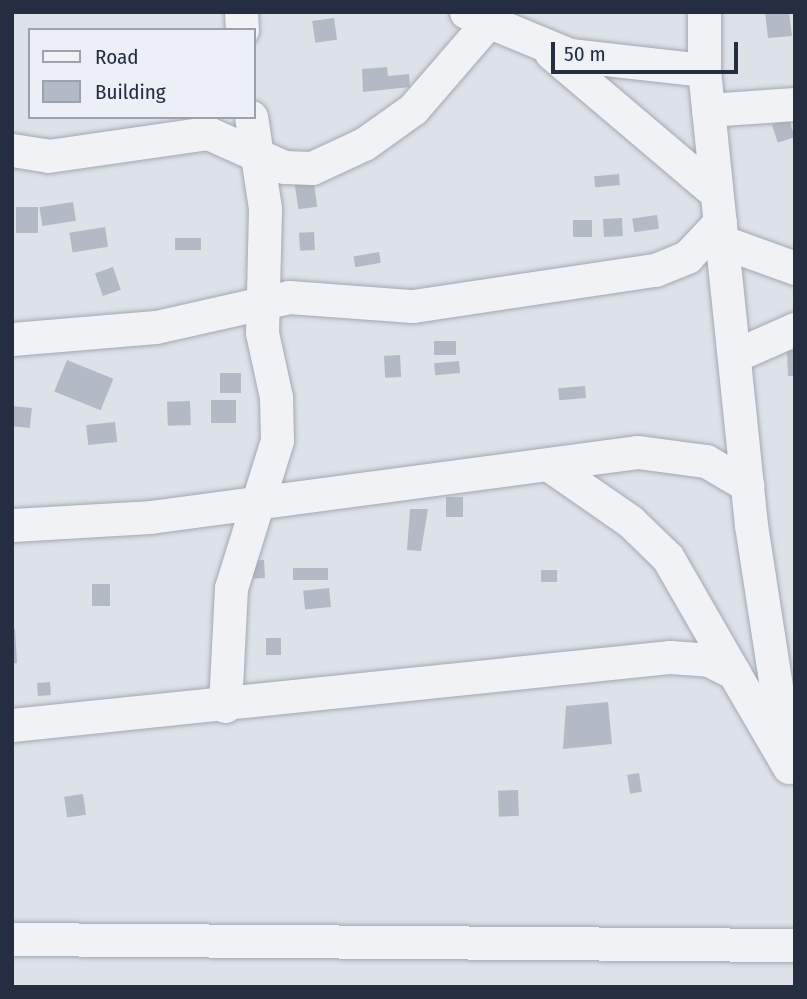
<!DOCTYPE html>
<html>
<head>
<meta charset="utf-8">
<style>
  body { margin:0 }
  #map { position:relative; width:807px; height:999px; overflow:hidden; background:#dde1e8; font-family:"Fira Sans Condensed",sans-serif }
  div>[style] { position:absolute }
  .building>* { inset:0; background:#b3bac5; transform-origin:0 0 }
  .roads { filter:drop-shadow(0 0 2px #a2a8b2) drop-shadow(0 0 2px #a2a8b2) }
  .minor>* { height:33px; margin:-16.5px; padding:0 16.5px; transform-origin:16.5px; border-radius:16.5px; background:#f0f2f6 }
  span { translate:-50% -50%; white-space:nowrap; text-align:center; line-height:1.15; -webkit-text-stroke:7px #ecf0f6; paint-order:stroke }
  .frame { position:absolute; inset:0; border:14px solid #252e40; pointer-events:none }
  .legend { position:absolute; left:28px; top:28px; width:228px; height:91px; box-sizing:border-box; background:#ecf0f6; border:2px solid #9ca2ad; margin:0; padding:9px 12px; list-style:none; font-size:21px; color:#252e40 }
  .legend li { display:flex; align-items:center; gap:14px; height:35px }
  .legend b { width:35px; border:2px solid #9ca2ad }
  .scale { position:absolute; left:551px; top:42px; width:187px; height:32px; box-sizing:border-box; border:4px solid #252e40; border-top:0; padding-left:9px; font-size:21px; line-height:24px; white-space:nowrap; color:#252e40; -webkit-text-stroke:5px #ecf0f6; paint-order:stroke }
</style>
</head>
<body>
<div id="map">
  <div class="building">
    <i style="clip-path:polygon(765px 12px,789px 12px,792px 36px,768px 38px)"></i>
    <i style="left:334px;top:18px;width:22px;height:22px;rotate:82deg"></i>
    <i style="clip-path:polygon(387px 67px,388px 76px,409px 74px,410px 87px,363px 92px,362px 69px)"></i>
    <i style="left:789px;top:119px;width:19px;height:18px;rotate:72deg"></i>
    <i style="left:619px;top:174px;width:11px;height:25px;rotate:85deg"></i>
    <i style="left:313px;top:177px;width:30px;height:19px;rotate:82deg"></i>
    <i style="left:73px;top:202px;width:19px;height:34px;rotate:81deg"></i>
    <i style="left:16px;top:207px;width:22px;height:26px"></i>
    <i style="left:657px;top:215px;width:14px;height:25px;rotate:82deg"></i>
    <i style="left:622px;top:218px;width:18px;height:19px;rotate:87deg"></i>
    <i style="left:573px;top:220px;width:19px;height:17px"></i>
    <i style="left:105px;top:227px;width:20px;height:36px;rotate:81deg"></i>
    <i style="left:314px;top:232px;width:18px;height:15px;rotate:87deg"></i>
    <i style="left:201px;top:238px;width:12px;height:26px;rotate:90deg"></i>
    <i style="left:379px;top:252px;width:11px;height:26px;rotate:80deg"></i>
    <i style="left:113px;top:267px;width:24px;height:19px;rotate:71deg"></i>
    <i style="left:456px;top:341px;width:14px;height:22px;rotate:90deg"></i>
    <i style="clip-path:polygon(795px 350px,795px 376px,788px 376px,787px 351px)"></i>
    <i style="left:400px;top:355px;width:22px;height:16px;rotate:87deg"></i>
    <i style="left:67px;top:360px;width:50px;height:34px;rotate:22deg"></i>
    <i style="left:459px;top:361px;width:12px;height:25px;rotate:85deg"></i>
    <i style="left:220px;top:373px;width:21px;height:20px"></i>
    <i style="left:585px;top:386px;width:12px;height:27px;rotate:85deg"></i>
    <i style="left:211px;top:400px;width:25px;height:23px"></i>
    <i style="left:190px;top:401px;width:24px;height:23px;rotate:88deg"></i>
    <i style="left:12px;top:406px;width:20px;height:20px;rotate:6deg"></i>
    <i style="left:115px;top:422px;width:20px;height:29px;rotate:84deg"></i>
    <i style="left:446px;top:497px;width:17px;height:20px"></i>
    <i style="clip-path:polygon(410px 509px,428px 509px,421px 551px,407px 550px)"></i>
    <i style="left:264px;top:560px;width:18px;height:12px;rotate:87deg"></i>
    <i style="left:328px;top:568px;width:12px;height:35px;rotate:90deg"></i>
    <i style="left:541px;top:570px;width:16px;height:12px"></i>
    <i style="left:92px;top:584px;width:18px;height:22px"></i>
    <i style="left:329px;top:588px;width:19px;height:26px;rotate:84deg"></i>
    <i style="clip-path:polygon(15px 629px,17px 663px,12px 664px,12px 630px)"></i>
    <i style="left:266px;top:638px;width:15px;height:17px"></i>
    <i style="left:50px;top:682px;width:13px;height:13px;rotate:86deg"></i>
    <i style="clip-path:polygon(608px 702px,612px 744px,563px 749px,566px 706px)"></i>
    <i style="left:639px;top:773px;width:19px;height:12px;rotate:81deg"></i>
    <i style="left:518px;top:790px;width:26px;height:20px;rotate:88deg"></i>
    <i style="left:83px;top:794px;width:21px;height:19px;rotate:82deg"></i>
  </div>
  <div class="roads">
    <div class="minor">
      <i style="left:241px;top:12px;width:18px;rotate:87deg"></i>
      <i style="left:466px;top:12px;width:113px;rotate:22.5deg"></i>
      <i style="left:570px;top:55px;width:135px;rotate:6.4deg"></i>
      <i style="left:704px;top:12px;width:58px;rotate:90deg"></i>
      <i style="left:704px;top:70px;width:457px;rotate:84.1deg"></i>
      <i style="left:751px;top:525px;width:217px;rotate:81.2deg"></i>
      <i style="left:551px;top:53px;width:216px;rotate:40.3deg"></i>
      <i style="left:708px;top:110px;width:87px;rotate:-3.9deg"></i>
      <i style="left:12px;top:150px;width:36px;rotate:9deg"></i>
      <i style="left:48px;top:156px;width:162px;rotate:-8.2deg"></i>
      <i style="left:208px;top:133px;width:83px;rotate:24.1deg"></i>
      <i style="left:284px;top:167px;width:28px;rotate:2deg"></i>
      <i style="left:312px;top:168px;width:57px;rotate:-24.8deg"></i>
      <i style="left:364px;top:144px;width:60px;rotate:-35.5deg"></i>
      <i style="left:413px;top:109px;width:116px;rotate:-49.2deg"></i>
      <i style="left:723px;top:242px;width:77px;rotate:19.9deg"></i>
      <i style="left:12px;top:339px;width:144px;rotate:-4.8deg"></i>
      <i style="left:156px;top:327px;width:136px;rotate:-12.7deg"></i>
      <i style="left:289px;top:297px;width:124px;rotate:4.2deg"></i>
      <i style="left:413px;top:306px;width:245px;rotate:-8.5deg"></i>
      <i style="left:655px;top:270px;width:35px;rotate:-22deg"></i>
      <i style="left:687px;top:257px;width:48px;rotate:-46.7deg"></i>
      <i style="left:734px;top:356px;width:67px;rotate:-23.9deg"></i>
      <i style="left:552px;top:467px;width:95px;rotate:34.7deg"></i>
      <i style="left:630px;top:521px;width:53px;rotate:44.2deg"></i>
      <i style="left:668px;top:558px;width:133px;rotate:60.1deg"></i>
      <i style="left:12px;top:525px;width:138px;rotate:-3.3deg"></i>
      <i style="left:150px;top:517px;width:491px;rotate:-7.6deg"></i>
      <i style="left:637px;top:452px;width:70px;rotate:7.4deg"></i>
      <i style="left:706px;top:461px;width:48px;rotate:30.3deg"></i>
      <i style="left:225px;top:706px;width:118px;rotate:-87.1deg"></i>
      <i style="left:231px;top:588px;width:155px;rotate:-72.7deg"></i>
      <i style="left:277px;top:440px;width:43px;rotate:-91.3deg"></i>
      <i style="left:276px;top:397px;width:66px;rotate:-102.3deg"></i>
      <i style="left:262px;top:333px;width:125px;rotate:-88.6deg"></i>
      <i style="left:265px;top:208px;width:92px;rotate:-98.7deg"></i>
      <i style="left:12px;top:725px;width:662px;rotate:-5.9deg"></i>
      <i style="left:670px;top:657px;width:39px;rotate:4deg"></i>
      <i style="left:709px;top:660px;width:28px;rotate:27deg"></i>
      <i style="left:734px;top:673px;width:109px;rotate:59.7deg"></i>
      <i style="left:12px;top:939px;width:783px;rotate:0.44deg"></i>
    </div>
  </div>
  <div class="frame"></div>
  <ul class="legend">
  <li><b style="height:9px;background:#f0f2f6"></b>Road</li>
  <li><b style="height:19px;background:#b3bac5"></b>Building</li>
  </ul>
  <div class="scale">50 m</div>
</div>
</body>
</html>
